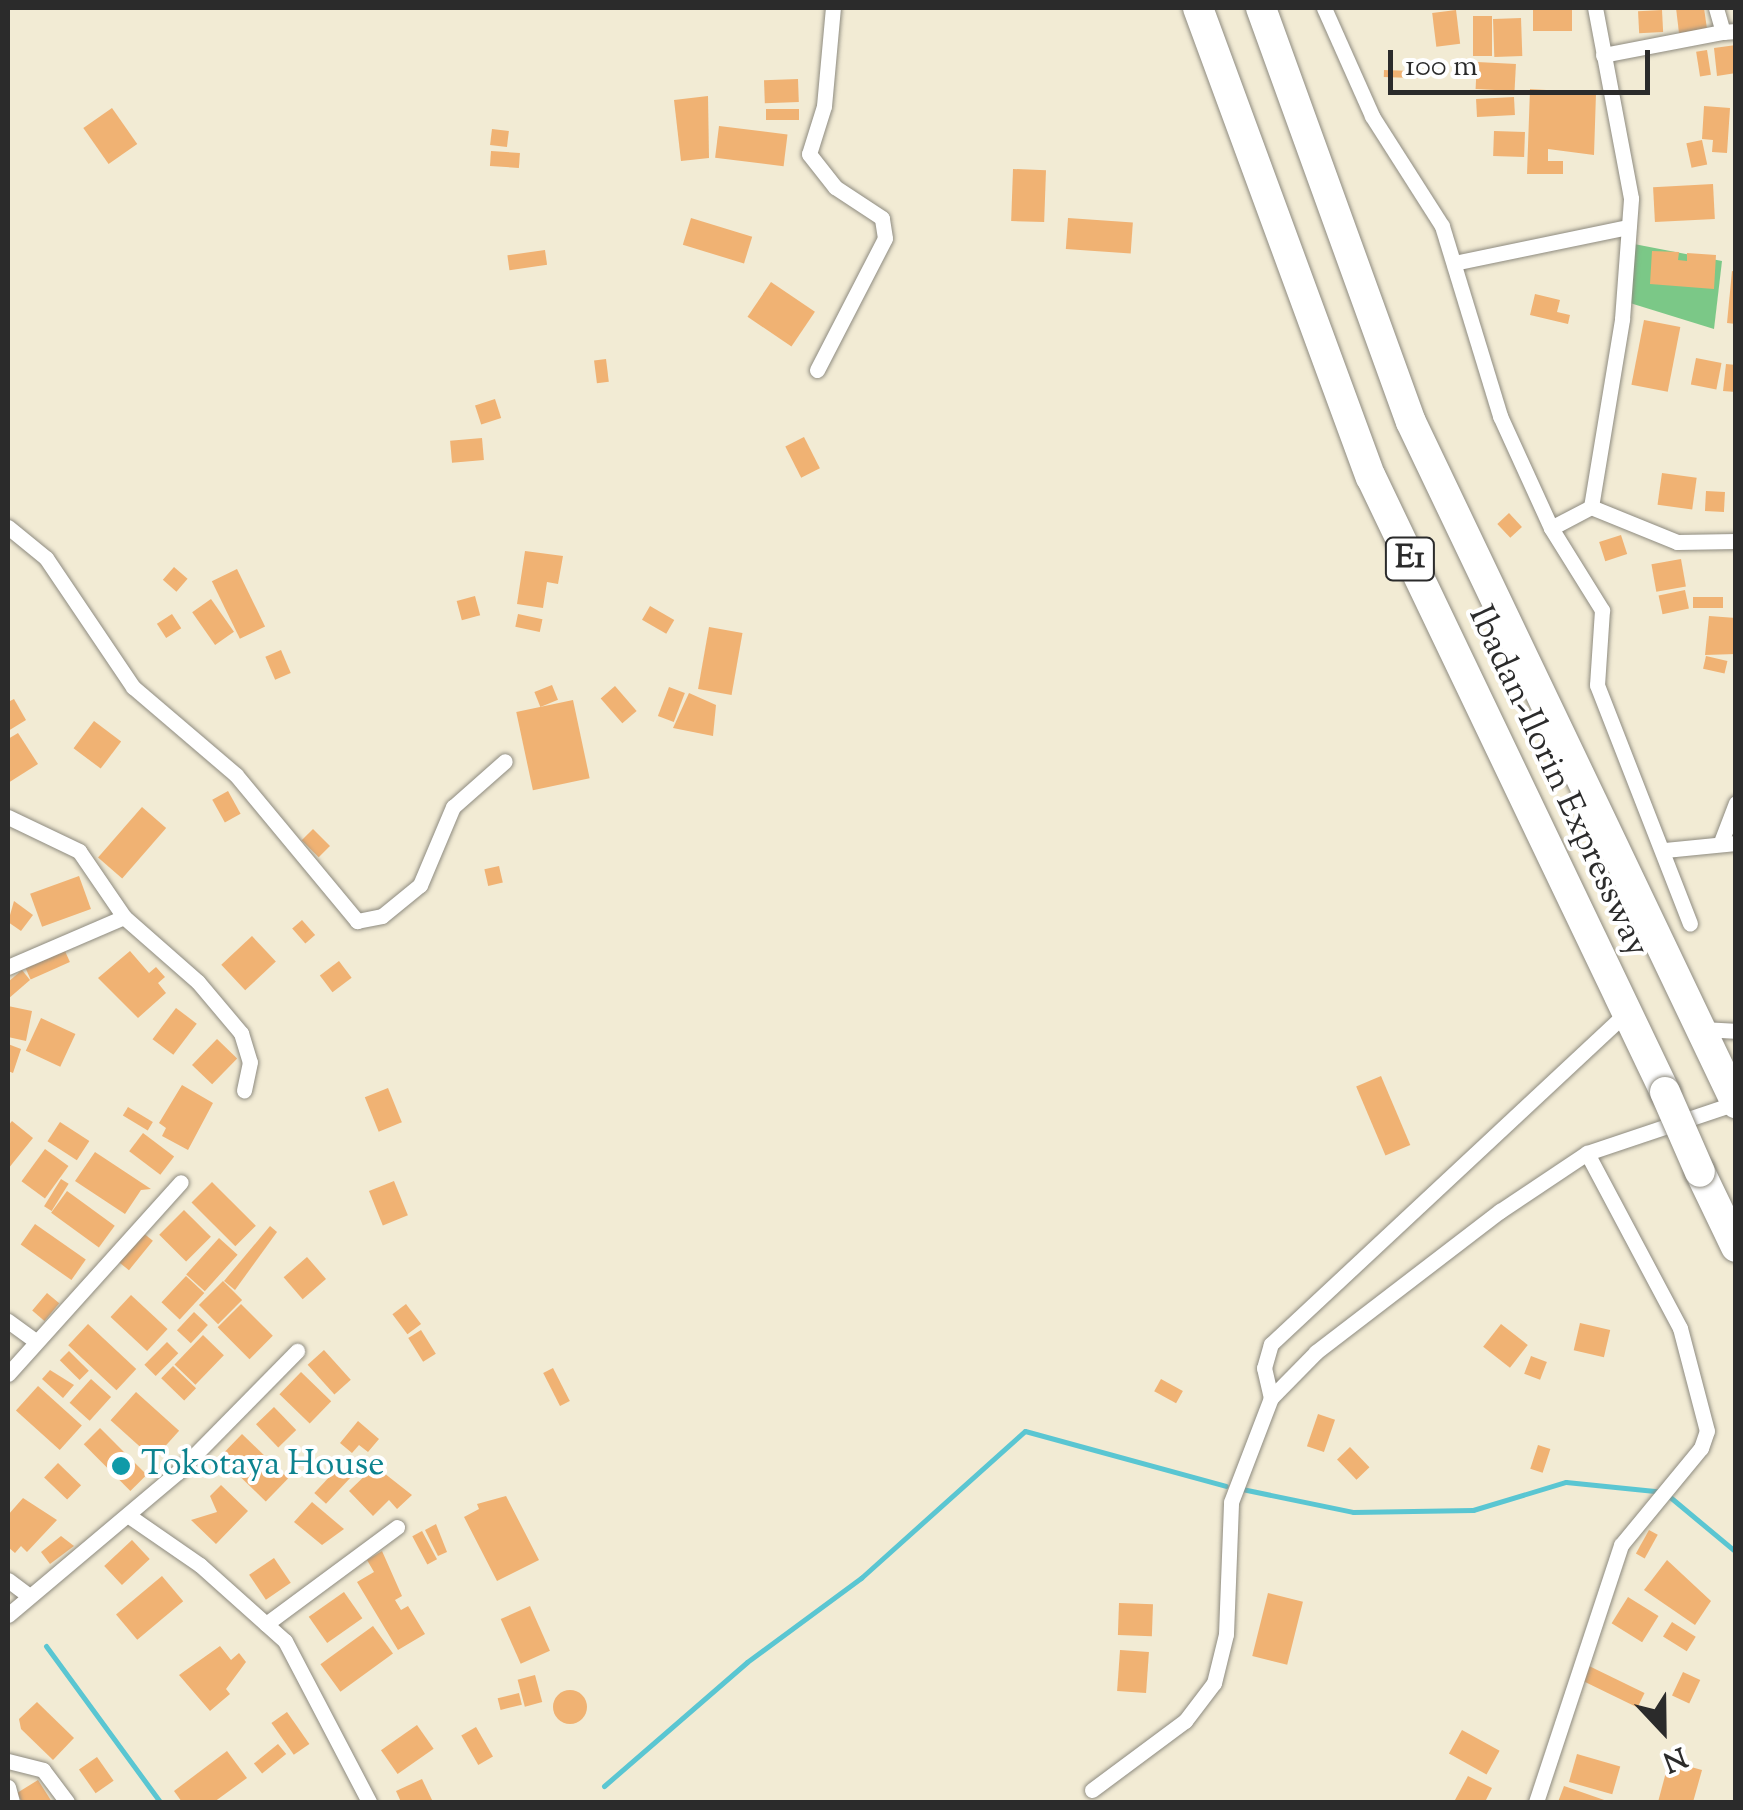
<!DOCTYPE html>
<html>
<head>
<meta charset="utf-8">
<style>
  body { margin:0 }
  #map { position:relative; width:1743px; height:1810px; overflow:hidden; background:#f2ebd4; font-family:"Sorts Mill Goudy",serif }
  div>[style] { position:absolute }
  .green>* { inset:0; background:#7bc887 }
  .stream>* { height:5px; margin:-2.5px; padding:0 2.5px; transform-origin:2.5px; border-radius:2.5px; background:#5ac6d2 }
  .building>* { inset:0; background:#f0b273; transform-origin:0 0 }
  .round { border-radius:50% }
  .roads { filter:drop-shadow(0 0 2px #8e8b80) drop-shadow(0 0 2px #8e8b80) }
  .minor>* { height:15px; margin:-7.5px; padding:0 7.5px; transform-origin:7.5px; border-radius:7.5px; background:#fff }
  .motorway>* { height:30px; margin:-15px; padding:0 15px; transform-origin:15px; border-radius:15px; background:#fff }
  .bridges { filter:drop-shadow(0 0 2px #8e8b80) drop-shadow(0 0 2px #8e8b80) }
  .motorway-bridge>* { height:30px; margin:-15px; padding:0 15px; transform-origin:15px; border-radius:15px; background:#fff }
  .dots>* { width:28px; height:28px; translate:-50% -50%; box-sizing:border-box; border:5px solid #fff; border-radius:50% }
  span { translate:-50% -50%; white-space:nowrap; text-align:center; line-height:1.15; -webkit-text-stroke:8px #fff; paint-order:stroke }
  .shield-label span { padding:2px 8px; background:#fff; border:2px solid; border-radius:8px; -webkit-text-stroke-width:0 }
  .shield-label { font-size:32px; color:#2b2b2b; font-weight:700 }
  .street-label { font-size:35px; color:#2b2b2b }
  .culture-label { font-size:35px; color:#0d838f }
  .left { translate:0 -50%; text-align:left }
  .frame { position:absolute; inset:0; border:10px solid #2b2b2b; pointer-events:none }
  .north { position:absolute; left:1613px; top:1680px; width:100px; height:100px; -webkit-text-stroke:8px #fff; paint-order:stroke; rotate:158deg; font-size:28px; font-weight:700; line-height:40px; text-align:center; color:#2b2b2b }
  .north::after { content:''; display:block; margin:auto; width:35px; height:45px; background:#2b2b2b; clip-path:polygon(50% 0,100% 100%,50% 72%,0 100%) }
  .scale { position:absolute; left:1388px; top:50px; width:262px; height:45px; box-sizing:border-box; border:5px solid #2b2b2b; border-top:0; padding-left:12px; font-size:30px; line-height:35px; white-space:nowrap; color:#2b2b2b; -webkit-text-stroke:8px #fff; paint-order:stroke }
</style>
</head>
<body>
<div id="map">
  <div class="green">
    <i style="clip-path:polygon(1634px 244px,1722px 261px,1714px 329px,1630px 303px)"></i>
  </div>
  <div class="stream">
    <i style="left:1242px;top:1489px;width:113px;rotate:11.7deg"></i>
    <i style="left:1353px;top:1512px;width:120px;rotate:-1deg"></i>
    <i style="left:1473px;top:1510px;width:97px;rotate:-16.8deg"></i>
    <i style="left:1566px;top:1482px;width:99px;rotate:5.8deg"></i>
    <i style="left:1664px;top:1492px;width:94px;rotate:39.8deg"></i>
    <i style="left:46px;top:1646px;width:193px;rotate:53.8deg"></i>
    <i style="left:604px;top:1786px;width:189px;rotate:-40.9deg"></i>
    <i style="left:747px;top:1662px;width:142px;rotate:-36.4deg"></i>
    <i style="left:861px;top:1578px;width:220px;rotate:-41.9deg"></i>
    <i style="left:1025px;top:1431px;width:208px;rotate:15.3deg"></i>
  </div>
  <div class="building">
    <i style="left:1533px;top:8px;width:39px;height:23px"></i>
    <i style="clip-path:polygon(1676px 8px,1704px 8px,1707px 29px,1679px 33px)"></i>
    <i style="left:1456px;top:10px;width:34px;height:24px;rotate:83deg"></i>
    <i style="left:1662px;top:10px;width:22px;height:24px;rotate:87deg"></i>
    <i style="left:1473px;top:16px;width:19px;height:40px"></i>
    <i style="left:1521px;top:18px;width:38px;height:28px;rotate:88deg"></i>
    <i style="clip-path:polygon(1736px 45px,1736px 73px,1717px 76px,1714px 48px)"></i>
    <i style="left:1707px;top:50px;width:25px;height:11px;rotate:81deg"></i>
    <i style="left:1477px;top:62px;width:39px;height:27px;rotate:3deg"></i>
    <i style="left:1384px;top:70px;width:34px;height:7px;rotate:2deg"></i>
    <i style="left:798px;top:79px;width:23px;height:34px;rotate:88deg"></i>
    <i style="clip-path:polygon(1530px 89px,1596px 93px,1594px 155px,1548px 149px,1548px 161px,1563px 161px,1563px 174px,1527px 174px)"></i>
    <i style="clip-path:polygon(708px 96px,709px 158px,681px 161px,674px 100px)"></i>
    <i style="left:1514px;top:97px;width:18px;height:38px;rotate:87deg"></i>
    <i style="clip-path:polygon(1704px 106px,1730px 108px,1727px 153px,1712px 152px,1713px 140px,1702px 139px)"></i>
    <i style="left:112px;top:108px;width:44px;height:35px;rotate:55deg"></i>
    <i style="left:766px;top:109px;width:33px;height:11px"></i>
    <i style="left:719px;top:126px;width:69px;height:32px;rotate:7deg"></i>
    <i style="left:492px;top:129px;width:17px;height:16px;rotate:7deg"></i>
    <i style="left:1494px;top:131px;width:31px;height:25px;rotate:2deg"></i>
    <i style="left:1702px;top:140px;width:25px;height:16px;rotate:78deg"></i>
    <i style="left:491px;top:151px;width:29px;height:15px;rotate:4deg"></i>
    <i style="left:1013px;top:169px;width:33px;height:52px;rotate:2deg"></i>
    <i style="left:1713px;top:184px;width:35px;height:60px;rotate:87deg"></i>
    <i style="left:691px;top:218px;width:64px;height:28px;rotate:17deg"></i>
    <i style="left:1068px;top:218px;width:65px;height:31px;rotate:4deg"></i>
    <i style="left:545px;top:250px;width:15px;height:38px;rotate:82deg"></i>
    <i style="clip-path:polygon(1652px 251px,1679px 252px,1678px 260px,1687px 261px,1687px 253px,1716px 255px,1714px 289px,1650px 284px)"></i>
    <i style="clip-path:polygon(1732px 271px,1736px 272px,1736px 324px,1727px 323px)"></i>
    <i style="left:771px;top:282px;width:53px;height:42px;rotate:34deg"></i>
    <i style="clip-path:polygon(1535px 294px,1560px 300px,1557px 312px,1570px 315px,1568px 324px,1530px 315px)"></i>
    <i style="left:1644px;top:320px;width:37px;height:66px;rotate:11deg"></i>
    <i style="left:1696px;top:358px;width:26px;height:27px;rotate:11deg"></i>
    <i style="left:606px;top:359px;width:23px;height:12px;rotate:83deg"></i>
    <i style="clip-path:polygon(1726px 364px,1736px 365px,1736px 392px,1723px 391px)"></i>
    <i style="left:495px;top:399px;width:20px;height:21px;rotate:72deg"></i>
    <i style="left:804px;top:437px;width:35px;height:21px;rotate:63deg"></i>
    <i style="left:482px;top:438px;width:22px;height:32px;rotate:85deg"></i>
    <i style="left:1662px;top:473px;width:35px;height:32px;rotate:8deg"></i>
    <i style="left:1706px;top:491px;width:19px;height:20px;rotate:3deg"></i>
    <i style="left:1509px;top:513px;width:19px;height:16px;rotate:47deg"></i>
    <i style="left:1621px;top:535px;width:20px;height:23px;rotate:72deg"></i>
    <i style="clip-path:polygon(525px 551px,563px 556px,558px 584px,547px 582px,543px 608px,517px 604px)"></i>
    <i style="left:1681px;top:559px;width:28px;height:30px;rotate:80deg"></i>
    <i style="left:174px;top:567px;width:18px;height:17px;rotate:41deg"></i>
    <i style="left:237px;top:569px;width:64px;height:28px;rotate:64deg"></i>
    <i style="left:1685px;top:590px;width:19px;height:27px;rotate:78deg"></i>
    <i style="left:475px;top:596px;width:20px;height:19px;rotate:75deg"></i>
    <i style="left:1693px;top:597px;width:30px;height:11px"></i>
    <i style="left:211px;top:599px;width:40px;height:23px;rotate:55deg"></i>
    <i style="left:650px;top:606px;width:28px;height:16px;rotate:30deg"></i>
    <i style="left:172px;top:614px;width:17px;height:18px;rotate:57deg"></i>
    <i style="left:518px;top:614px;width:25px;height:13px;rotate:12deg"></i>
    <i style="clip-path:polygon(1709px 616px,1736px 618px,1736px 654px,1705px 655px)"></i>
    <i style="left:709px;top:627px;width:34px;height:63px;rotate:10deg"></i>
    <i style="left:281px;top:650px;width:25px;height:17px;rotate:67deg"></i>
    <i style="left:1706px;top:656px;width:22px;height:13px;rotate:13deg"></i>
    <i style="left:552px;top:685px;width:16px;height:19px;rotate:68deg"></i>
    <i style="left:615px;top:686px;width:33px;height:19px;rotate:49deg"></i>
    <i style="left:669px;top:687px;width:17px;height:31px;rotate:21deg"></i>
    <i style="clip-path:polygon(689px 693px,716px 705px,713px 736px,673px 728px)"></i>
    <i style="clip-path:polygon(14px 699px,26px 720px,8px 731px,8px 702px)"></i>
    <i style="left:573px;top:700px;width:80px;height:58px;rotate:78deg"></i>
    <i style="left:94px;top:721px;width:34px;height:34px;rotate:37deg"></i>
    <i style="clip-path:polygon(18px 733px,38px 764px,8px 783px,8px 739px)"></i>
    <i style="left:228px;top:791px;width:26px;height:18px;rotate:61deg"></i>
    <i style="left:142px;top:807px;width:32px;height:67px;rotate:41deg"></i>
    <i style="left:313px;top:829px;width:24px;height:16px;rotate:45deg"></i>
    <i style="left:499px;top:866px;width:17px;height:15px;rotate:77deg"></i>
    <i style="left:79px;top:876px;width:35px;height:52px;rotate:70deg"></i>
    <i style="clip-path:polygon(14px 901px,33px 915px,21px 931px,8px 922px)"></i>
    <i style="left:302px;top:920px;width:20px;height:13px;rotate:49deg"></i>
    <i style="left:252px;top:936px;width:35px;height:42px;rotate:47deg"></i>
    <i style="left:65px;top:951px;width:12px;height:43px;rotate:66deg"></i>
    <i style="clip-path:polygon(130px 951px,149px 973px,156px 967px,165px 977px,158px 983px,166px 993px,138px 1018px,98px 978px)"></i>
    <i style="left:339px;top:961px;width:21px;height:24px;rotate:53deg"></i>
    <i style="clip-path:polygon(22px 970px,30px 980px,8px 999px,8px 982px)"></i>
    <i style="clip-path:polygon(8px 1006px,32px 1011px,26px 1041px,8px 1037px)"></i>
    <i style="left:176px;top:1008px;width:26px;height:39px;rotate:37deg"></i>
    <i style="left:41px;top:1018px;width:38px;height:36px;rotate:25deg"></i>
    <i style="left:217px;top:1039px;width:28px;height:36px;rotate:44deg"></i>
    <i style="clip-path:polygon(8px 1044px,21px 1049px,13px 1073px,8px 1071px)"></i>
    <i style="left:1381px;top:1076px;width:75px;height:27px;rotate:67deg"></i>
    <i style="clip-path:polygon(182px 1085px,213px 1103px,188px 1150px,162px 1136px,166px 1128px,159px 1123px)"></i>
    <i style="left:388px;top:1088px;width:37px;height:25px;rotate:68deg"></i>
    <i style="left:128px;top:1107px;width:29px;height:10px;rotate:31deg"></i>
    <i style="clip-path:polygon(12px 1121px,33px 1138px,8px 1169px,8px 1126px)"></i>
    <i style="left:60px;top:1122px;width:35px;height:23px;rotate:33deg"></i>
    <i style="left:143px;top:1133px;width:39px;height:23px;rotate:37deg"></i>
    <i style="left:45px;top:1149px;width:29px;height:40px;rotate:36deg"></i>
    <i style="clip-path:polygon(95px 1152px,151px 1189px,141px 1190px,125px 1214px,75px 1181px)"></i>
    <i style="left:61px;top:1179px;width:9px;height:32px;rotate:32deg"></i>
    <i style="left:394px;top:1181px;width:37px;height:27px;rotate:68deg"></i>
    <i style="left:212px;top:1182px;width:62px;height:29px;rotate:45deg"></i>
    <i style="left:67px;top:1191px;width:59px;height:27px;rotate:36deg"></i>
    <i style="left:184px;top:1210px;width:38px;height:35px;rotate:45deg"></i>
    <i style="left:35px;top:1224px;width:62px;height:25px;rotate:35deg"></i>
    <i style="clip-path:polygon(270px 1226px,277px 1232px,235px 1290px,224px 1281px)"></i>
    <i style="left:142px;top:1232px;width:14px;height:38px;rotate:39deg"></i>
    <i style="left:219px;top:1238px;width:25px;height:49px;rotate:42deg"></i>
    <i style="left:307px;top:1257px;width:29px;height:31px;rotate:49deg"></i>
    <i style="left:186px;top:1276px;width:25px;height:36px;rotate:43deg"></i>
    <i style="left:223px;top:1281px;width:27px;height:34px;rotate:45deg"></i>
    <i style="left:47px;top:1293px;width:16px;height:23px;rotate:40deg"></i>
    <i style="left:131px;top:1295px;width:50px;height:30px;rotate:43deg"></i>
    <i style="left:241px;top:1304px;width:45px;height:33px;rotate:45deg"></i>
    <i style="left:406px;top:1304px;width:25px;height:17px;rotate:53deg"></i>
    <i style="left:194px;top:1312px;width:19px;height:25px;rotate:43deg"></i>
    <i style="left:1580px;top:1323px;width:31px;height:28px;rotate:13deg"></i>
    <i style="left:88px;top:1324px;width:66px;height:29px;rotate:43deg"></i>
    <i style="left:1501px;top:1324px;width:34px;height:29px;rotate:38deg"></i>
    <i style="left:421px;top:1330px;width:28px;height:15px;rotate:58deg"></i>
    <i style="left:203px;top:1335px;width:29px;height:41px;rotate:44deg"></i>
    <i style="left:167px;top:1342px;width:16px;height:32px;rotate:45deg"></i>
    <i style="left:324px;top:1350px;width:40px;height:22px;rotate:48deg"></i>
    <i style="left:69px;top:1351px;width:28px;height:13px;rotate:45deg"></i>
    <i style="left:1531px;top:1356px;width:17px;height:19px;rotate:21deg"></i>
    <i style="left:173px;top:1366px;width:32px;height:17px;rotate:44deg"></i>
    <i style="left:553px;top:1368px;width:37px;height:11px;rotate:63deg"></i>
    <i style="clip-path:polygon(50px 1370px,74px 1385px,63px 1398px,42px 1379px)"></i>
    <i style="left:301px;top:1372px;width:42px;height:31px;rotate:44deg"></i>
    <i style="left:91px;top:1379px;width:27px;height:32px;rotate:42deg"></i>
    <i style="left:1161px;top:1379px;width:25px;height:14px;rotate:29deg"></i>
    <i style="left:38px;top:1386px;width:59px;height:33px;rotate:42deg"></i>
    <i style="left:136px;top:1392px;width:58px;height:38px;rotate:42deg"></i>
    <i style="left:274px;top:1407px;width:32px;height:25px;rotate:46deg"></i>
    <i style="left:1318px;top:1414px;width:18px;height:34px;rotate:19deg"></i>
    <i style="clip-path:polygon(358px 1421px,379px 1439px,368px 1452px,359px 1445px,352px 1453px,340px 1443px)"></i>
    <i style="left:100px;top:1428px;width:66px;height:23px;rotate:45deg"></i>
    <i style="left:242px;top:1434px;width:64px;height:32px;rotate:44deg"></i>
    <i style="left:1538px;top:1445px;width:13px;height:25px;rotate:18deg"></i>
    <i style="left:1350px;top:1447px;width:28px;height:18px;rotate:46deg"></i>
    <i style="left:345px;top:1460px;width:16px;height:45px;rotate:43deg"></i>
    <i style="left:58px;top:1463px;width:32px;height:20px;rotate:44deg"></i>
    <i style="clip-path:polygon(375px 1466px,412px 1495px,397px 1509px,389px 1500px,373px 1516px,349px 1491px)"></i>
    <i style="clip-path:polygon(221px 1485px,248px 1511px,216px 1544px,191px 1520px,217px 1512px,210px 1496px)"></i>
    <i style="clip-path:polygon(506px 1496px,539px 1560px,497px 1581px,464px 1517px,479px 1509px,477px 1504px)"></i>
    <i style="clip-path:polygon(23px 1498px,57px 1520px,27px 1552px,21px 1546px,15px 1553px,8px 1547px,8px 1515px)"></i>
    <i style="clip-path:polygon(312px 1502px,344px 1529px,322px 1545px,294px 1522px)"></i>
    <i style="clip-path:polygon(436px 1524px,447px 1552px,438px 1556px,425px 1530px)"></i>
    <i style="left:1649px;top:1530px;width:10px;height:27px;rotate:29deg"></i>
    <i style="left:422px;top:1531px;width:32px;height:11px;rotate:62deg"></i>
    <i style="clip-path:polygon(61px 1536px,74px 1546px,50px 1564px,41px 1552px)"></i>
    <i style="left:132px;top:1540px;width:26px;height:38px;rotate:47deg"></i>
    <i style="clip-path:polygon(382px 1551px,402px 1596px,395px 1600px,401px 1610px,408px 1606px,425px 1634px,398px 1650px,357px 1582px,374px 1572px,367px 1560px)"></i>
    <i style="left:274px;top:1558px;width:30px;height:30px;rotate:56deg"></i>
    <i style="clip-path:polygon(1667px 1560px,1711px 1601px,1695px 1625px,1644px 1590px)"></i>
    <i style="left:162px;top:1576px;width:33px;height:60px;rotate:50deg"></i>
    <i style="left:344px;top:1592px;width:32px;height:43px;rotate:55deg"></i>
    <i style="left:1268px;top:1593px;width:36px;height:65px;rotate:14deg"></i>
    <i style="left:1628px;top:1597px;width:36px;height:31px;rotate:32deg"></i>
    <i style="left:1119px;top:1603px;width:34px;height:32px;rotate:2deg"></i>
    <i style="left:530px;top:1606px;width:49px;height:32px;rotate:66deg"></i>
    <i style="left:1672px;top:1622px;width:28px;height:17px;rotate:32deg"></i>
    <i style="left:373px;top:1626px;width:34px;height:65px;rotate:54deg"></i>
    <i style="clip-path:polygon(220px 1646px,231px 1660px,239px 1653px,246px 1662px,226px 1689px,230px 1694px,210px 1711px,179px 1675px)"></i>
    <i style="left:1120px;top:1650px;width:29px;height:41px;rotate:4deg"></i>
    <i style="left:1587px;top:1665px;width:64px;height:16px;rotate:26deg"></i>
    <i style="left:1683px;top:1672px;width:19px;height:26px;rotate:25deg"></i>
    <i style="left:535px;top:1675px;width:28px;height:18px;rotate:75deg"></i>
    <i class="round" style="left:553px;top:1690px;width:34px;height:34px"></i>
    <i style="left:519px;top:1693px;width:12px;height:22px;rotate:76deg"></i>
    <i style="clip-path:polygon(37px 1702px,74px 1738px,53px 1760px,21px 1729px,19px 1719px)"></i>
    <i style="left:287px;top:1712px;width:39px;height:19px;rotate:55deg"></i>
    <i style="left:417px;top:1725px;width:29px;height:44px;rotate:55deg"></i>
    <i style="left:476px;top:1727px;width:34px;height:17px;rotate:60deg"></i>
    <i style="left:1462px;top:1730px;width:43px;height:27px;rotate:29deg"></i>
    <i style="left:278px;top:1744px;width:13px;height:31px;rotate:51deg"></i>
    <i style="clip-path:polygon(227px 1751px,247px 1778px,214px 1802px,182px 1802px,174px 1791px)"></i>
    <i style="left:1577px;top:1754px;width:45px;height:29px;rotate:16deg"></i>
    <i style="left:97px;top:1757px;width:29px;height:22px;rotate:55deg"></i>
    <i style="clip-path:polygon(1669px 1761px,1702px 1770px,1693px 1802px,1658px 1802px)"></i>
    <i style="clip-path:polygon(1468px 1776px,1492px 1788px,1485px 1802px,1455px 1800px)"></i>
    <i style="clip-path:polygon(422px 1779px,433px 1802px,401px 1802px,396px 1791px)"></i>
    <i style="clip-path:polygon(38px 1780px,52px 1802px,22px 1802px,17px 1793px)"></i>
    <i style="clip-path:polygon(1564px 1786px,1610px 1802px,1558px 1802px)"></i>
  </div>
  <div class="roads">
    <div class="minor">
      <i style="left:1324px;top:8px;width:118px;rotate:66deg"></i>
      <i style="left:1372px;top:116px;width:130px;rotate:57.5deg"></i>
      <i style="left:1442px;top:226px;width:199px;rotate:73deg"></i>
      <i style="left:1500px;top:416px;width:123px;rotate:65.5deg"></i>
      <i style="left:1551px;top:528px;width:97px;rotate:58.1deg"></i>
      <i style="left:1602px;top:610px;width:75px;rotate:93.8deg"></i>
      <i style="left:1597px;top:685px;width:256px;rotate:68.7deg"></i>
      <i style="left:1716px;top:8px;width:25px;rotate:74deg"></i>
      <i style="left:1723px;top:32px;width:13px;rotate:-4deg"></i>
      <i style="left:1603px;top:55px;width:122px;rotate:-10.9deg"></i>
      <i style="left:1454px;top:263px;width:178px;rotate:-11.7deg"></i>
      <i style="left:817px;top:370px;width:148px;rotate:-62.7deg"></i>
      <i style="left:885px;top:238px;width:20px;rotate:-99deg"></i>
      <i style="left:882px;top:218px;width:56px;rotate:-146.6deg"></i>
      <i style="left:835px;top:187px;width:42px;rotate:-128.2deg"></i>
      <i style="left:809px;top:154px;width:50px;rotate:-72.6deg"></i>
      <i style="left:824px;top:106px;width:98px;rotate:-84.8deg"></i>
      <i style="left:1591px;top:507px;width:93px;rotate:22.1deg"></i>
      <i style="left:1677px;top:542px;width:59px;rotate:-1deg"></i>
      <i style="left:8px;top:527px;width:49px;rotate:39.2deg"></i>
      <i style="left:46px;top:558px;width:156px;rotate:56deg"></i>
      <i style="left:133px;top:687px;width:135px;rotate:40.5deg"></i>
      <i style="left:236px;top:775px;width:190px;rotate:50.3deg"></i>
      <i style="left:357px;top:921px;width:25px;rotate:-11deg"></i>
      <i style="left:382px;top:916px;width:49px;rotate:-39.2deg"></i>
      <i style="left:420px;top:885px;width:85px;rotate:-67.1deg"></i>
      <i style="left:453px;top:807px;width:69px;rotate:-41.5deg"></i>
      <i style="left:1551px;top:528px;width:45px;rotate:-27.7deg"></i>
      <i style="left:1591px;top:507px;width:191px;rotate:-80.6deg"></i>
      <i style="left:1622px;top:319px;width:121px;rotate:-85.7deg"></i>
      <i style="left:1631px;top:198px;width:193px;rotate:-100.7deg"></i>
      <i style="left:8px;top:817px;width:79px;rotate:25.6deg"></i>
      <i style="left:79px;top:851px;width:80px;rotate:55.7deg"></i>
      <i style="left:124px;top:917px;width:98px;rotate:41.3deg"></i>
      <i style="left:198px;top:982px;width:67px;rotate:49.9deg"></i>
      <i style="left:241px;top:1033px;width:30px;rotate:73deg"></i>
      <i style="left:250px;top:1062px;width:29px;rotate:102deg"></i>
      <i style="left:1721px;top:842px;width:42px;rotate:-69deg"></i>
      <i style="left:1665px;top:850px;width:71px;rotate:-5.6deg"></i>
      <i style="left:8px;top:967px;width:126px;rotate:-23.3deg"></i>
      <i style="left:1700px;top:1029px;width:36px;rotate:3deg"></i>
      <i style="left:8px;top:1321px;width:34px;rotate:36deg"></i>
      <i style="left:8px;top:1374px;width:258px;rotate:-48deg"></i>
      <i style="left:1271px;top:1398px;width:31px;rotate:-103deg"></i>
      <i style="left:1264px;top:1368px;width:25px;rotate:-74deg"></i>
      <i style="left:1271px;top:1344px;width:485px;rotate:-43deg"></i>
      <i style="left:129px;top:1516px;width:86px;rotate:34.6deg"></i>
      <i style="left:200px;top:1565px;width:114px;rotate:41.8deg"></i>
      <i style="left:285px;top:1641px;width:182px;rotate:62.4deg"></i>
      <i style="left:8px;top:1580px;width:25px;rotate:37deg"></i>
      <i style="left:8px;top:1615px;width:222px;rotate:-40.1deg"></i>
      <i style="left:178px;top:1472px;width:170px;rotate:-45.5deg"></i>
      <i style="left:266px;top:1624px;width:163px;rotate:-36.5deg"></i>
      <i style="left:8px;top:1761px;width:36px;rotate:14deg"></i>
      <i style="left:43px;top:1770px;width:40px;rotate:53deg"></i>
      <i style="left:8px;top:1787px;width:16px;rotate:75deg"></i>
      <i style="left:1092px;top:1790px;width:116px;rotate:-36.6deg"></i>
      <i style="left:1185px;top:1721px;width:48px;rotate:-52.7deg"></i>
      <i style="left:1214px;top:1683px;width:50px;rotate:-76.2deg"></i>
      <i style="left:1226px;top:1634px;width:132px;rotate:-87.8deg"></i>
      <i style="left:1231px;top:1502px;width:111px;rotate:-69deg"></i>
      <i style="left:1271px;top:1398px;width:64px;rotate:-45.6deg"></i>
      <i style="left:1316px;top:1352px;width:232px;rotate:-37.5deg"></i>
      <i style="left:1500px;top:1211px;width:105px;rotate:-33.7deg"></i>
      <i style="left:1587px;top:1153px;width:157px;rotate:-18.6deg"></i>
      <i style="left:1536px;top:1802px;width:271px;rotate:-71.7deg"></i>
      <i style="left:1621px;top:1545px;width:126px;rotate:-50.5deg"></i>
      <i style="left:1701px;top:1448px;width:18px;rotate:-71deg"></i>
      <i style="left:1707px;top:1431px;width:106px;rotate:-104.7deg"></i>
      <i style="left:1680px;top:1328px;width:198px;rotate:-118deg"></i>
    </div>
    <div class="motorway">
      <i style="left:1198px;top:8px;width:500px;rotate:69.8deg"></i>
      <i style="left:1371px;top:477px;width:682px;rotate:64.45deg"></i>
      <i style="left:1261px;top:8px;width:440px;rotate:70.1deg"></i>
      <i style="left:1411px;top:422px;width:755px;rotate:64.49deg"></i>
      <i style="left:1700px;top:1172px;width:83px;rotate:64.4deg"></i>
    </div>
  </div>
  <div class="bridges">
    <div class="motorway-bridge">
      <i style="left:1665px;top:1092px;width:87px;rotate:66.4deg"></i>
    </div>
  </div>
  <div class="dots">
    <i style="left:121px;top:1466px;background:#0f9aa8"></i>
  </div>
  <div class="shield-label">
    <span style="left:1410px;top:559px">E1</span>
  </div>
  <div class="street-label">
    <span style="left:1557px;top:782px;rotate:65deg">Ibadan-Ilorin Expressway</span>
  </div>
  <div class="culture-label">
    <span class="left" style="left:141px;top:1466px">Tokotaya House</span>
  </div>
  <div class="frame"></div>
  <div class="north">N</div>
  <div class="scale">100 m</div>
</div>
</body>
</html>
